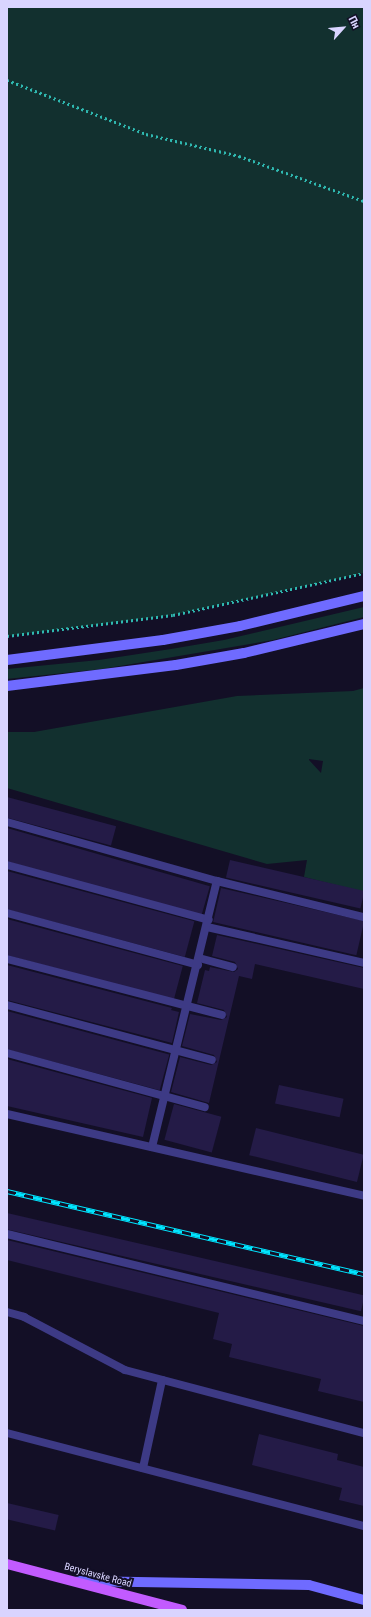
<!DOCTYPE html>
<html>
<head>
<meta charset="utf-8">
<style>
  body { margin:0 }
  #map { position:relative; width:371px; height:1617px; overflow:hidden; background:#130f26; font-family:"Roboto Condensed",sans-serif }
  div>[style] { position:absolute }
  .green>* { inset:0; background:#12302f }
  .building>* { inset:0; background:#241b47; transform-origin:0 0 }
  .path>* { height:2.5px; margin-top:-1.25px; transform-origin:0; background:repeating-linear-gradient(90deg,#2fb8b0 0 2px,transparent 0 5px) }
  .lane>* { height:8px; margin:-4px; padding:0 4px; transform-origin:4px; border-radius:4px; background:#3d3a85 }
  .secondary>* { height:10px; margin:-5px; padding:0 5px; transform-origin:5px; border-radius:5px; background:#6f6bff }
  .primary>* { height:10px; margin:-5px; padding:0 5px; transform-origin:5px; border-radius:5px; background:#c25bff }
  .rail>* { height:4.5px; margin-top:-2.25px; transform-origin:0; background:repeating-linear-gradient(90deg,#130f26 0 9px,#00e5ff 0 18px); box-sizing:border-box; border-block:1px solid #00e5ff }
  span { translate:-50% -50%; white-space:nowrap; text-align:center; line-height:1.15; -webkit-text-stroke:4px #130f26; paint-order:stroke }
  .street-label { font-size:10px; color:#d9d4ff }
  .frame { position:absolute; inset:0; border:8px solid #d9d4ff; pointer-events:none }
  .north { position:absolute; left:323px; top:8px; width:40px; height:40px; -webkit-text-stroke:3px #130f26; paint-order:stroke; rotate:63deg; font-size:11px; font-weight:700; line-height:16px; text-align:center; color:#d9d4ff }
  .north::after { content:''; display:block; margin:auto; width:14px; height:18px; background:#d9d4ff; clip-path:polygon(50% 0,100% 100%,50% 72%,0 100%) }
</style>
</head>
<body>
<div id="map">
  <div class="green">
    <i style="clip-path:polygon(7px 7px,364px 7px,364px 573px,173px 615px,7px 636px)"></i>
    <i style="clip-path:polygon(364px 607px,364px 617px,273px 640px,102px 669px,7px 679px,7px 669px,99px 660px,171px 649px,224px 640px)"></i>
    <i style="clip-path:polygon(evenodd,364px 688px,364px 892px,304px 877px,307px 860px,267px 864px,7px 788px,7px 732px,34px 732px,237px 696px,353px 691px,364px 688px,309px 759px,323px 761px,321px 773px,309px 760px,309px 759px)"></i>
  </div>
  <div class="building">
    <i style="left:7px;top:797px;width:113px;height:20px;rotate:15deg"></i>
    <i style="left:7px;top:828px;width:211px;height:32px;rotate:16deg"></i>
    <i style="left:230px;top:860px;width:138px;height:18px;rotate:13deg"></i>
    <i style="left:7px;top:871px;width:194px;height:37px;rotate:15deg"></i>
    <i style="left:221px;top:888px;width:147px;height:35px;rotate:13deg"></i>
    <i style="left:7px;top:919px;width:182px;height:35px;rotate:15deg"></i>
    <i style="clip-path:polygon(217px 935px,364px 968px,364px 989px,255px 964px,252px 979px,239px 976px,209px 1103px,171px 1092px,180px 1057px,211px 1065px,217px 1062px,214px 1055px,182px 1046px,190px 1014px,221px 1020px,227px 1017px,224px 1010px,197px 1003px,205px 970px,209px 971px,210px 967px,234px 972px,238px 969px,235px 962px,212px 956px)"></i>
    <i style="clip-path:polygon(7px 965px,172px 1008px,171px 1010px,179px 1012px,172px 1043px,7px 1000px)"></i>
    <i style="left:7px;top:1011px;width:168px;height:37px;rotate:15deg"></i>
    <i style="clip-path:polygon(7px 1059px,152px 1098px,143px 1137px,7px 1106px)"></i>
    <i style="left:279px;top:1085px;width:66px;height:19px;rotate:12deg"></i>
    <i style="left:174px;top:1104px;width:49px;height:37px;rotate:15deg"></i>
    <i style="left:256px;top:1128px;width:111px;height:28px;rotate:14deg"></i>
    <i style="left:7px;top:1213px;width:367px;height:16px;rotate:13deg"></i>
    <i style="clip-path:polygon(7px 1240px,364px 1326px,364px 1402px,318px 1391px,321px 1379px,229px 1357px,232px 1344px,213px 1339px,219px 1313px,7px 1260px)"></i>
    <i style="clip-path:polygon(259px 1434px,338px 1454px,337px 1460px,364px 1467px,364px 1506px,339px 1500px,342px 1488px,252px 1465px)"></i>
    <i style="left:7px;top:1503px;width:53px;height:16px;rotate:13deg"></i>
  </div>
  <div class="path">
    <i style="left:7px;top:80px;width:149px;rotate:21.2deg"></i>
    <i style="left:146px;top:134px;width:96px;rotate:13.3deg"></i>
    <i style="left:239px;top:156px;width:133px;rotate:19.8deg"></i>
    <i style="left:7px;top:636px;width:167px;rotate:-7.2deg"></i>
    <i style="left:173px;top:615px;width:196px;rotate:-12.4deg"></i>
  </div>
  <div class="lane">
    <i style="left:7px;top:822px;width:218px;rotate:15.7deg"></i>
    <i style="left:7px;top:865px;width:209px;rotate:15.2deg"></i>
    <i style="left:7px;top:913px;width:198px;rotate:15.2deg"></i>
    <i style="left:207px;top:927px;width:161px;rotate:12.9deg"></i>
    <i style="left:199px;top:958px;width:35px;rotate:15deg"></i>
    <i style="left:7px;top:959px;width:222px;rotate:14.6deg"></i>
    <i style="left:7px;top:1005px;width:212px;rotate:15deg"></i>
    <i style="left:7px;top:1053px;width:205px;rotate:15.3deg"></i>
    <i style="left:7px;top:1114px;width:366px;rotate:12.9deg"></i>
    <i style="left:152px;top:1147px;width:274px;rotate:-76.3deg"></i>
    <i style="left:217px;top:881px;width:151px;rotate:13.8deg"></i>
    <i style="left:7px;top:1234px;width:367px;rotate:13.7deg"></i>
    <i style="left:7px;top:1312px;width:18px;rotate:16deg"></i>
    <i style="left:24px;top:1317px;width:114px;rotate:27.7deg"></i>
    <i style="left:125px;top:1370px;width:247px;rotate:14.8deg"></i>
    <i style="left:7px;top:1433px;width:369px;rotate:14.6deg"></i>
    <i style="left:143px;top:1468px;width:90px;rotate:-77.8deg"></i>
  </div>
  <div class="secondary">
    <i style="left:7px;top:660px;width:157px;rotate:-7.3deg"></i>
    <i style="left:163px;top:640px;width:78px;rotate:-10.3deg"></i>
    <i style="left:240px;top:626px;width:128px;rotate:-13.6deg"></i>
    <i style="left:7px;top:686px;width:170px;rotate:-7.1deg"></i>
    <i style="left:176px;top:665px;width:69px;rotate:-10deg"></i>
    <i style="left:244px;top:653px;width:123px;rotate:-13.6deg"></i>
    <i style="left:78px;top:1581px;width:231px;rotate:1deg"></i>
    <i style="left:309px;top:1585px;width:57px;rotate:15.3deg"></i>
  </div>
  <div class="primary">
    <i style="left:7px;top:1564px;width:181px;rotate:14.7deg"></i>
  </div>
  <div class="rail">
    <i style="left:7px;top:1191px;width:367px;rotate:13.1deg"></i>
  </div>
  <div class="street-label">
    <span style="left:98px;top:1575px;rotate:15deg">Beryslavske Road</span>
  </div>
  <div class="frame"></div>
  <div class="north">Пн</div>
</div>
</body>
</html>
